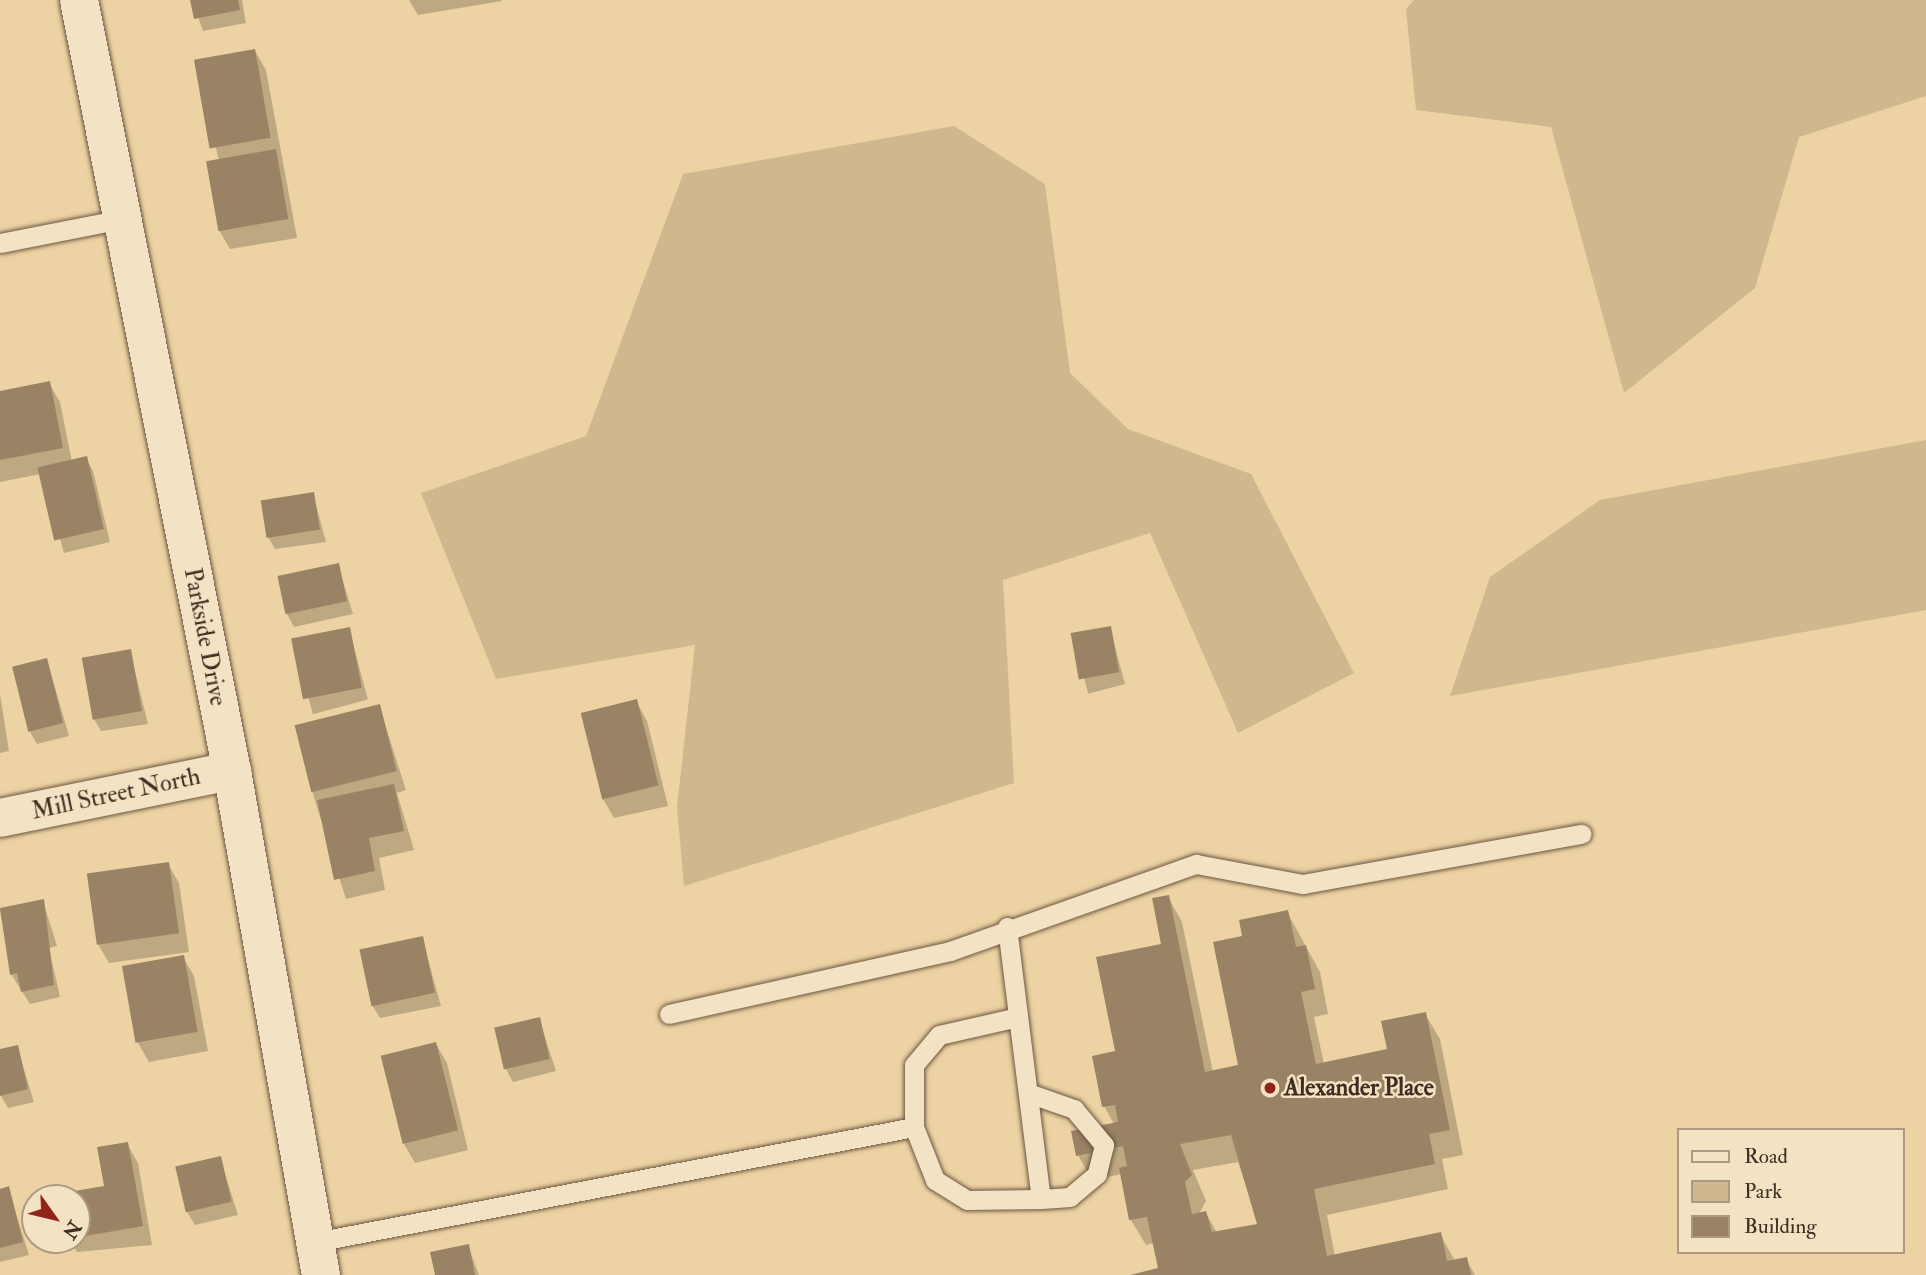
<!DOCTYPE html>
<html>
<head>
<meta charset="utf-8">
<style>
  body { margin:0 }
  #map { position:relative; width:1926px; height:1275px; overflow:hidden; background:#edd3a3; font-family:"IM FELL Double Pica",serif }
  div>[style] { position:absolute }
  .green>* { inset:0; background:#d0b78d }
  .shadow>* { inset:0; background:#0003; transform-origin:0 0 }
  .building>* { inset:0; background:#9a8365; transform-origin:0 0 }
  .roads { filter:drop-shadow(0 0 2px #6c5642) drop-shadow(0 0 2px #6c5642) }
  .lane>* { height:19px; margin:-9.5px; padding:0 9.5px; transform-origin:9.5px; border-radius:9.5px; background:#f3e2c3 }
  .secondary>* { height:38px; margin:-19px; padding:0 19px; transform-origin:19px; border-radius:19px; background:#f3e2c3 }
  .dots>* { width:19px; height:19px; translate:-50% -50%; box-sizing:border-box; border:4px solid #f3e2c3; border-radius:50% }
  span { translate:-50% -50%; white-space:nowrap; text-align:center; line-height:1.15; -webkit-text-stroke:5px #f3e2c3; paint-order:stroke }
  .street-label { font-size:24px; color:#412c22 }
  .poi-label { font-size:24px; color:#412c22; font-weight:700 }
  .left { translate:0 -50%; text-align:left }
  .legend { position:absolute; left:1677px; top:1128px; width:228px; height:126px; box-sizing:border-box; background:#f3e2c3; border:2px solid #ac9983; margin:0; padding:9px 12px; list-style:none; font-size:21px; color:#412c22 }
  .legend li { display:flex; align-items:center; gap:14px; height:35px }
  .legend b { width:35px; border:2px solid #ac9983 }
  .north { position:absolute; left:21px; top:1184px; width:70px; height:70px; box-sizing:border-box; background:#f3e2c3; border:2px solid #ac9983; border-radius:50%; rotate:124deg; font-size:19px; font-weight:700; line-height:28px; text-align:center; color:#412c22 }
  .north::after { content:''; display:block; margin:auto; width:24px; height:32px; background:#8f2418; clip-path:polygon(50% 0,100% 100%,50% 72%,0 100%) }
</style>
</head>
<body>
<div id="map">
  <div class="green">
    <i style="clip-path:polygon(1414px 0,1926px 0,1926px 96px,1799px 137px,1755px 288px,1624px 393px,1551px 127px,1416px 110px,1406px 9px)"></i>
    <i style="clip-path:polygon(954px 126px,1045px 184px,1070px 373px,1128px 429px,1251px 474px,1354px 673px,1238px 733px,1150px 533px,1003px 580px,1014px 783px,684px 886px,677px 807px,695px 645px,496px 679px,421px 493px,586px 436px,683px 174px)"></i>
    <i style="clip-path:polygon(1926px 440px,1926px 610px,1450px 696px,1490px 577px,1600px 500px)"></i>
  </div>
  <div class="shadow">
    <i style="clip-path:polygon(192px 0,242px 0,246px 23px,203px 31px)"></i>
    <i style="clip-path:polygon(409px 0,501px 0,502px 1px,418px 15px)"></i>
    <i style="clip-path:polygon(255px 51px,266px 70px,297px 238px,230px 249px,219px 230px,208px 163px,219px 161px,196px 61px)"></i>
    <i style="clip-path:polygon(49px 383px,60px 402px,72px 462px,86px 458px,93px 471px,110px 542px,64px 553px,41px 474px,0 482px,0 393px)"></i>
    <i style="clip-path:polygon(313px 494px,326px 542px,275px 549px,268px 537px)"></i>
    <i style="clip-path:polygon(338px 565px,353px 614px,294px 627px,287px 614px)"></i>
    <i style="left:1110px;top:628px;width:58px;height:38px;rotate:75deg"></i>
    <i style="left:349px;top:629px;width:73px;height:57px;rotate:75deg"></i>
    <i style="clip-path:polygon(130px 651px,148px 724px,101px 731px,94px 719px)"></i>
    <i style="clip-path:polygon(47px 660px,69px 736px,37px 744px,30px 732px)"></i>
    <i style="clip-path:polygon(0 694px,9px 751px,0 753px)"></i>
    <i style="clip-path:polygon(636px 701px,647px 721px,668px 806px,614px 818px,603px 799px)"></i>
    <i style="clip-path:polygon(379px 706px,406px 790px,397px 793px,414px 850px,379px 858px,385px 890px,346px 899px,312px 791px)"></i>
    <i style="clip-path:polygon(168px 864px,179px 883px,189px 952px,109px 963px,98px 944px)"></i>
    <i style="clip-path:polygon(evenodd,1168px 897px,1182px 922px,1213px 1072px,1240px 1066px,1244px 937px,1287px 912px,1320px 972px,1328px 1014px,1314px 1017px,1324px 1064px,1389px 1051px,1425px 1014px,1440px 1039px,1463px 1155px,1442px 1159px,1448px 1189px,1327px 1215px,1335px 1256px,1440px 1234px,1455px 1261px,1466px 1259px,1475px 1275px,1133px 1275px,1160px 1269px,1155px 1243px,1146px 1245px,1131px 1220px,1122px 1174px,1092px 1180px,1078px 1155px,1114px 1124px,1104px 1106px,1117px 1052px,1163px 946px,1168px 897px,1238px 1162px,1259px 1226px,1217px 1233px,1206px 1213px,1199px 1214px,1206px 1201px,1193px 1170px,1238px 1162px)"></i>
    <i style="clip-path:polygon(43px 901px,57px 946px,49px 948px,60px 997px,30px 1004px,11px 974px,0 910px)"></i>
    <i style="clip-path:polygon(422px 938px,441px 1006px,380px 1018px,372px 1005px)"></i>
    <i style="clip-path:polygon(183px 957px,194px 976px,208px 1051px,149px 1062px,138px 1043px,124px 968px)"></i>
    <i style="clip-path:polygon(539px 1019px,556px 1071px,513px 1082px,506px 1069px)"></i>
    <i style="clip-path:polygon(436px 1044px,447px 1063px,468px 1150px,415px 1163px,404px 1144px,383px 1057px)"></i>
    <i style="clip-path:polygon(17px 1047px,34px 1102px,8px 1108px,0 1094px,0 1051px)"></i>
    <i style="clip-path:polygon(127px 1144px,138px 1163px,152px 1245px,77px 1252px,70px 1240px,77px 1240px,77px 1198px,59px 1196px,106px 1188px)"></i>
    <i style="clip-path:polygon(220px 1158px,238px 1215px,195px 1225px,187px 1212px)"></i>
    <i style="clip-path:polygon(8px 1188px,29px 1255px,0 1262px,0 1190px)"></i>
    <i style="clip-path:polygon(468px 1246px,479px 1275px,437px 1275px)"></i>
  </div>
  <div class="building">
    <i style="clip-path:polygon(190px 0,238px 0,240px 10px,194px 19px)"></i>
    <i style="left:255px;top:49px;width:90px;height:62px;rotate:80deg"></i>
    <i style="left:276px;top:149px;width:71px;height:71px;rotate:80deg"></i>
    <i style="clip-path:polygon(50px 381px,63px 448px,0 460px,0 391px)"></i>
    <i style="left:87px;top:456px;width:75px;height:51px;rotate:77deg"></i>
    <i style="left:314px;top:492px;width:38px;height:54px;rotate:81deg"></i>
    <i style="left:339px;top:563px;width:39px;height:63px;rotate:78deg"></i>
    <i style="left:1111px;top:626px;width:47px;height:41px;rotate:80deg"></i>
    <i style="left:350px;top:627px;width:62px;height:60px;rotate:79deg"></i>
    <i style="left:131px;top:649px;width:63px;height:50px;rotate:80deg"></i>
    <i style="left:47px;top:658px;width:67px;height:36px;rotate:76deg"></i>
    <i style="left:637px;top:699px;width:89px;height:58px;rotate:76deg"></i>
    <i style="left:380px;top:704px;width:69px;height:88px;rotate:76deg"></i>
    <i style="clip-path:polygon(394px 784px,404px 831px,369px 838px,375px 871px,334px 880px,317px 800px)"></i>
    <i style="left:169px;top:862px;width:72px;height:83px;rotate:82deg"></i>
    <i style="clip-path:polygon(evenodd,1169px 895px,1205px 1072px,1238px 1065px,1213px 942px,1242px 936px,1239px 920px,1288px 910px,1296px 947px,1306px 945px,1315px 989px,1301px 992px,1316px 1064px,1387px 1049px,1381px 1021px,1426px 1012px,1450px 1130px,1429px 1134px,1435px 1164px,1314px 1189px,1327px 1256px,1441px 1232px,1447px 1261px,1467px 1257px,1471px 1275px,1130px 1275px,1158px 1268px,1147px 1217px,1129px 1220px,1119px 1168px,1127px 1166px,1123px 1146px,1076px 1156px,1071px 1131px,1118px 1122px,1115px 1105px,1102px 1107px,1092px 1056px,1115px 1051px,1096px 957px,1161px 944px,1152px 898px,1169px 895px,1231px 1135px,1257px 1224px,1212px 1232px,1206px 1211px,1192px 1214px,1185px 1182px,1192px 1175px,1180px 1144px,1231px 1135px)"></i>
    <i style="clip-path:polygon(44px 899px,54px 985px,21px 992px,17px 973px,10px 975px,0 908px)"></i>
    <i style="left:423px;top:936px;width:58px;height:65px;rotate:78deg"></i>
    <i style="left:184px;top:955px;width:78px;height:63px;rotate:80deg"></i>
    <i style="left:540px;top:1017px;width:43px;height:47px;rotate:77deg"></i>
    <i style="left:436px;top:1042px;width:91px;height:57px;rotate:76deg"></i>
    <i style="clip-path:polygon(18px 1045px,28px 1089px,0 1096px,0 1049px)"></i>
    <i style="clip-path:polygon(128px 1142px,143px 1226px,85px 1236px,85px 1230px,77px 1231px,77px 1198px,57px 1194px,104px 1186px,97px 1147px)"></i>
    <i style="left:221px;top:1156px;width:47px;height:47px;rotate:77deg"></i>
    <i style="clip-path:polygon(9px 1186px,23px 1242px,0 1248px,0 1189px)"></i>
    <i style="clip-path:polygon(469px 1244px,475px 1275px,435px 1275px,430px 1252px)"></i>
  </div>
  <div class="roads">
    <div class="lane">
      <i style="left:0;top:243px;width:124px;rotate:-11.1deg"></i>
      <i style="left:1007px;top:927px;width:274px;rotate:82.9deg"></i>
      <i style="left:1041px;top:1199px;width:74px;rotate:179.2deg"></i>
      <i style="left:967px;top:1200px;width:38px;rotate:-148deg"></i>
      <i style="left:935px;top:1180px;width:57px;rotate:-111.6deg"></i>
      <i style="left:914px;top:1127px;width:62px;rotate:-90deg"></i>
      <i style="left:914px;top:1065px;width:39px;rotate:-50deg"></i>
      <i style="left:939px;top:1035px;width:81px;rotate:-12.8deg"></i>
      <i style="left:669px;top:1014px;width:288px;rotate:-12.6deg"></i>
      <i style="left:950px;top:951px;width:261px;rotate:-19.5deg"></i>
      <i style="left:1196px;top:864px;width:109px;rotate:10.6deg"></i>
      <i style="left:1303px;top:884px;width:283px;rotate:-10.2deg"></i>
      <i style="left:1028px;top:1093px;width:49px;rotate:19.2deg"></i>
      <i style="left:1074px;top:1109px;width:47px;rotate:50.2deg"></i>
      <i style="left:1104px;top:1145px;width:30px;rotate:104deg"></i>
      <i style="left:1097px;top:1174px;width:35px;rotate:140deg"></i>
      <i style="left:1070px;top:1197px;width:29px;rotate:176deg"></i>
      <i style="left:315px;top:1242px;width:610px;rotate:-10.87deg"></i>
    </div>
    <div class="secondary">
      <i style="left:79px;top:0;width:786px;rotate:78.78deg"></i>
      <i style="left:232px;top:771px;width:512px;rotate:79.99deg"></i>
      <i style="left:0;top:818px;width:237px;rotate:-11.5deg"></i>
    </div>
  </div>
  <div class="dots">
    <i style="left:1270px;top:1088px;background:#8f2418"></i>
  </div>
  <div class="street-label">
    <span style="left:205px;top:637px;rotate:79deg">Parkside Drive</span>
    <span style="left:116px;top:794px;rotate:-12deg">Mill Street North</span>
  </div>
  <div class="poi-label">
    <span class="left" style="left:1284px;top:1088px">Alexander Place</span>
  </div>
  <ul class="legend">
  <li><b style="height:9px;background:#f3e2c3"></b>Road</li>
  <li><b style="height:19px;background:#d0b78d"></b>Park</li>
  <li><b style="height:19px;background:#9a8365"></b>Building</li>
  </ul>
  <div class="north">N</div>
</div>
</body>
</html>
